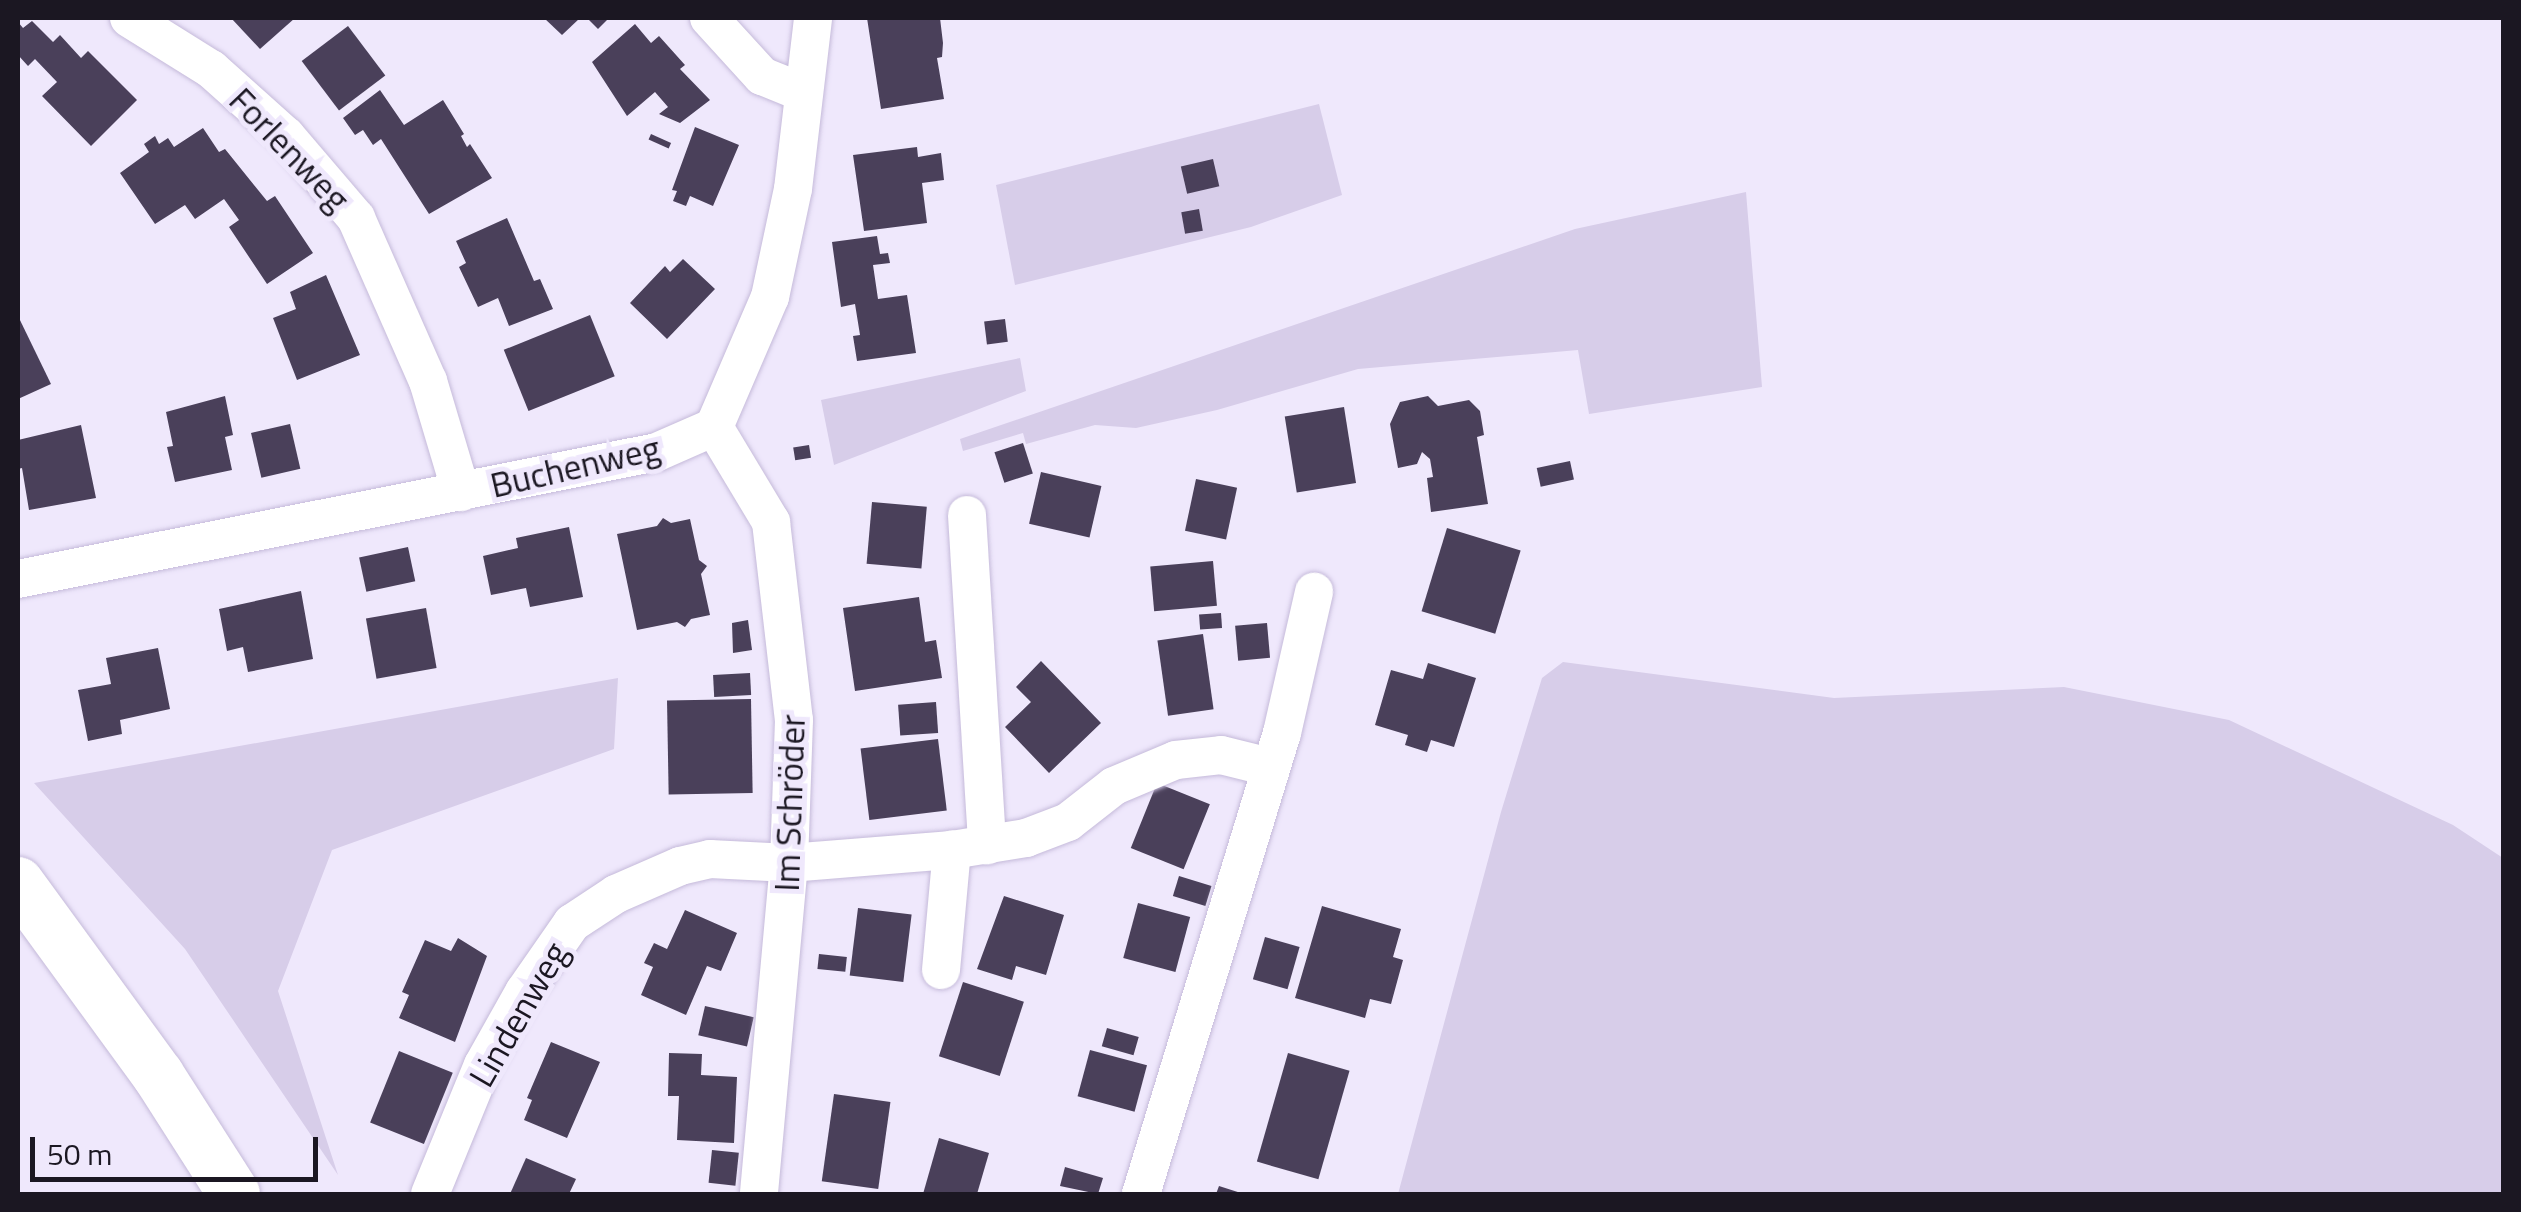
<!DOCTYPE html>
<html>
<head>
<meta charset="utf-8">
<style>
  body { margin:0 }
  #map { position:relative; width:2521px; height:1212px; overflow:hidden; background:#efe8fc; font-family:"Titillium Web",sans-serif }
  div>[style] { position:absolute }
  .green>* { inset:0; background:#d7cde9 }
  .building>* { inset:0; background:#4a405a; transform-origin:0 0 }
  .roads { filter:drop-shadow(0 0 2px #c5bada) drop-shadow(0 0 2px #c5bada) }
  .street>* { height:38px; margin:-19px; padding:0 19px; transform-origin:19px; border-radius:19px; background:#fff }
  .secondary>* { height:52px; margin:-26px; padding:0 26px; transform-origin:26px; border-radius:26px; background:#fff }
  span { translate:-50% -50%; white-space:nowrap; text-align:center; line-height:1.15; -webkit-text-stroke:10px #efe8fc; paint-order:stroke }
  .street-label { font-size:35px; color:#1b1722 }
  .frame { position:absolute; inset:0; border:20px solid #1b1722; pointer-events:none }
  .scale { position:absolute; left:30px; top:1137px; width:288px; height:45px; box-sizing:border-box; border:5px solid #1b1722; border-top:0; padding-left:12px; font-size:30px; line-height:35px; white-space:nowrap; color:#1b1722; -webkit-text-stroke:8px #efe8fc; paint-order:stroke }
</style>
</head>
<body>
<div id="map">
  <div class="green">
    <i style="clip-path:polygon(1319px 104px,1342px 195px,1251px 227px,1015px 285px,996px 185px)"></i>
    <i style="clip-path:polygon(1746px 192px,1762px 387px,1589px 414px,1578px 350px,1358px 369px,1217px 410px,1136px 428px,1095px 425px,1026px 444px,1023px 433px,963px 451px,960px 439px,1575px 229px)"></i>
    <i style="clip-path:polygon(1020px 358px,1026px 391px,834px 465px,821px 400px)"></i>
    <i style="clip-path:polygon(1563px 662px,1834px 698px,2064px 687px,2229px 720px,2453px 825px,2503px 858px,2503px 1194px,1398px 1194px,1501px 812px,1542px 678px)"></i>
    <i style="clip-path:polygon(618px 678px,614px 749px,332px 850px,278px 991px,338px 1175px,185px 949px,34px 783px)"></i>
  </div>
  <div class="building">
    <i style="clip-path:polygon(231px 18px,295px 18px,260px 49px)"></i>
    <i style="clip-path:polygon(544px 18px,580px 18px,562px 35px)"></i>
    <i style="clip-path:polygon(587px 18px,609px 18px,598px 29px)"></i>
    <i style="clip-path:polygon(867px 18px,940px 18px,943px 43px,942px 57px,937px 58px,944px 99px,881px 109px)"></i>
    <i style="clip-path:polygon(32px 21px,53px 42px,60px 35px,81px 58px,88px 51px,137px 100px,91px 146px,42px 96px,57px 82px,35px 59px,28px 66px,18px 55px,18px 22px,23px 28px)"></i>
    <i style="clip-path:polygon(635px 24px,651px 43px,659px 36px,685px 65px,680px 69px,710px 100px,680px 123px,659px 114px,668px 107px,655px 92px,627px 116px,592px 62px)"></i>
    <i style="left:348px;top:26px;width:62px;height:58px;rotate:53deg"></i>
    <i style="clip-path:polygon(380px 90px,404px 125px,443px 100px,464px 134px,461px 136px,467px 147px,470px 144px,492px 178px,429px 214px,381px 139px,373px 145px,363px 130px,355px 135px,343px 118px)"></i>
    <i style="clip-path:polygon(695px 127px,739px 145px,713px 206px,690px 196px,686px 206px,673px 201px,677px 191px,672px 190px)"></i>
    <i style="clip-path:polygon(203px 128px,219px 152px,225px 149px,267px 201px,275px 196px,313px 253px,267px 284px,229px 227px,239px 220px,224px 199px,195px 219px,185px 205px,155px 224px,120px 173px,149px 152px,144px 144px,155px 136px,159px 144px,168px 138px,174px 147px)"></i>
    <i style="left:651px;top:134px;width:22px;height:6px;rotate:24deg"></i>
    <i style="clip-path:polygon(917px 147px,918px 157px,941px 153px,944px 180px,922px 183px,927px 223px,864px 231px,853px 155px)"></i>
    <i style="left:1213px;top:159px;width:28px;height:33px;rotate:77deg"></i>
    <i style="left:1199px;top:209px;width:22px;height:18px;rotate:80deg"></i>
    <i style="clip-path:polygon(507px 218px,534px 281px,540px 279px,553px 309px,509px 326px,498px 298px,478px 307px,459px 267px,466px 263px,456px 241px)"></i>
    <i style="clip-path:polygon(877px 236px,880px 254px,888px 253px,890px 263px,873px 265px,878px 299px,907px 295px,916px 353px,857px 361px,853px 336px,860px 335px,855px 304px,841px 307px,832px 242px)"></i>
    <i style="clip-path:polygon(683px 259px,715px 289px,667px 339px,630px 303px,665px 266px,670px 272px)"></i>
    <i style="clip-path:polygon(326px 275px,360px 355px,297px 380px,273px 318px,296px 309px,290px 292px)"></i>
    <i style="left:590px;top:315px;width:66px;height:93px;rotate:68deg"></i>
    <i style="clip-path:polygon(18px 316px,51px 384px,18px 399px)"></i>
    <i style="left:1005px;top:319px;width:23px;height:21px;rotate:83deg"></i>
    <i style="clip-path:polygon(225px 396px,233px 435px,225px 437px,232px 470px,175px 482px,167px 447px,173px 446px,166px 412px)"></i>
    <i style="clip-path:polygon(1428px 396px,1438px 406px,1469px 400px,1480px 411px,1484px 435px,1477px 437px,1488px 504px,1431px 512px,1427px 478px,1433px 477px,1430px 459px,1422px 452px,1417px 464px,1398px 468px,1390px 424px,1400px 402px)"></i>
    <i style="left:1344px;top:407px;width:77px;height:60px;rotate:81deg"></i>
    <i style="left:290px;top:424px;width:46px;height:40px;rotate:77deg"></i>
    <i style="clip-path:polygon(81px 425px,96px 498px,29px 510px,22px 468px,18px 469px,18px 440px)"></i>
    <i style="left:1023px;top:443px;width:32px;height:30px;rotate:72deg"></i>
    <i style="left:809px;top:445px;width:13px;height:16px;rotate:81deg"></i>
    <i style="left:1570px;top:461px;width:19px;height:34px;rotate:78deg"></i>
    <i style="left:1041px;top:472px;width:62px;height:53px;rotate:13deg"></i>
    <i style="left:1196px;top:479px;width:42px;height:53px;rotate:12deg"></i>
    <i style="left:872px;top:502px;width:55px;height:62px;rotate:5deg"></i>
    <i style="clip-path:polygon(663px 518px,671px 523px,690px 519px,699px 560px,707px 566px,701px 574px,710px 615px,691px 619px,685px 627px,677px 622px,637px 630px,617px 534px,657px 526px)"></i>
    <i style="clip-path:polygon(569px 527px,583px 597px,530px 607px,526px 588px,491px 595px,483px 556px,518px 548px,516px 538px)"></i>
    <i style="left:1447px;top:528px;width:77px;height:87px;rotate:17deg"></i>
    <i style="left:408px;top:547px;width:35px;height:50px;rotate:78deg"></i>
    <i style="left:1213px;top:561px;width:45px;height:63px;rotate:85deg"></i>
    <i style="clip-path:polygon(301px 591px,313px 659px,248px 672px,243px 647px,227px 651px,219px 609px)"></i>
    <i style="clip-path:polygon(919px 597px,925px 642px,936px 640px,942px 678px,855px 691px,843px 608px)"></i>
    <i style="left:426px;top:608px;width:61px;height:61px;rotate:80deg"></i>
    <i style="left:1221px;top:613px;width:15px;height:22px;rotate:86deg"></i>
    <i style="clip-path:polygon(748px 620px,752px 650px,733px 653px,732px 623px)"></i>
    <i style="left:1267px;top:623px;width:35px;height:32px;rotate:85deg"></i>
    <i style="left:1203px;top:634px;width:76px;height:46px;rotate:82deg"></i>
    <i style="clip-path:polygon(158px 648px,170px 709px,120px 720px,122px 734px,88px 741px,78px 690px,111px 684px,106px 658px)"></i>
    <i style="clip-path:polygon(1041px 661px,1101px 723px,1049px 773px,1005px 727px,1031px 702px,1016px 687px)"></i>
    <i style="clip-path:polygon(1428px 663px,1476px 678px,1454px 747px,1431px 740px,1427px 752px,1405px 745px,1408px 735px,1375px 725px,1391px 670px,1423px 679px)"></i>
    <i style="left:750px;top:673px;width:22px;height:37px;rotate:87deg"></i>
    <i style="left:751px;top:699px;width:94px;height:84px;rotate:89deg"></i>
    <i style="left:936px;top:702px;width:31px;height:38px;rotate:86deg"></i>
    <i style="left:938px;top:739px;width:72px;height:78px;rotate:83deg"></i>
    <i style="left:1157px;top:783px;width:57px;height:70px;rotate:22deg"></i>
    <i style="left:1179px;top:876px;width:34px;height:21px;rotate:17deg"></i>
    <i style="clip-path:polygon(1004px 896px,1064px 915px,1046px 975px,1016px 966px,1012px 980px,977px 969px)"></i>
    <i style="left:1138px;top:903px;width:54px;height:57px;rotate:15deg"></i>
    <i style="clip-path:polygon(1322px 906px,1401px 929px,1393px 957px,1403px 960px,1391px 1004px,1370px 999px,1365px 1018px,1295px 998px)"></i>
    <i style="left:858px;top:908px;width:54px;height:68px;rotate:7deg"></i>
    <i style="clip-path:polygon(685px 910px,737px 933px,721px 971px,707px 966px,686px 1015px,641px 995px,653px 967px,644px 963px,654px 943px,667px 949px)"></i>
    <i style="left:1265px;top:937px;width:36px;height:44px;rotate:16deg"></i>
    <i style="clip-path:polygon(458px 938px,487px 956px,455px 1042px,399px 1018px,409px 995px,402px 992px,425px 940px,451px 951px)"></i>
    <i style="left:819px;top:954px;width:28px;height:15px;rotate:6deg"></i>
    <i style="left:963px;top:982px;width:64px;height:78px;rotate:18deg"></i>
    <i style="left:705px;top:1006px;width:50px;height:30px;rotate:13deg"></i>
    <i style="left:1107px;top:1028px;width:33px;height:19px;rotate:16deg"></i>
    <i style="clip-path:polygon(551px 1042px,600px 1062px,567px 1138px,524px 1120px,532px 1100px,527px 1098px)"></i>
    <i style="left:1090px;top:1050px;width:59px;height:48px;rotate:15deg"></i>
    <i style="left:399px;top:1051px;width:58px;height:77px;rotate:22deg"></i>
    <i style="clip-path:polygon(669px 1053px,702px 1054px,701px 1075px,737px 1077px,734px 1143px,677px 1140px,679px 1096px,668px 1096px)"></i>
    <i style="left:1288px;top:1053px;width:64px;height:113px;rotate:16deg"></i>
    <i style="left:834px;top:1094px;width:57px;height:88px;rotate:8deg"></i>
    <i style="clip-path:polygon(939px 1138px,989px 1153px,977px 1194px,923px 1194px)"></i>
    <i style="left:712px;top:1150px;width:27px;height:33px;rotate:6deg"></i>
    <i style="clip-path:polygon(526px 1158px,576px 1179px,569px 1194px,510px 1194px)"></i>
    <i style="clip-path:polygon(1065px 1167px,1103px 1178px,1098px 1194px,1060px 1186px)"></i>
    <i style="clip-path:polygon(1219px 1186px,1244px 1194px,1216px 1194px)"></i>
  </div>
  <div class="roads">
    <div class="street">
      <i style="left:129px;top:18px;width:97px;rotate:31.9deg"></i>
      <i style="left:211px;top:69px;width:101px;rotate:41.8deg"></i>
      <i style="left:286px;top:136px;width:108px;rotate:49.5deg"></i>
      <i style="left:356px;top:218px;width:178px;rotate:66.2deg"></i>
      <i style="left:428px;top:381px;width:116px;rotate:73.4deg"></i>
      <i style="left:709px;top:18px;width:79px;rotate:47.6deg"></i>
      <i style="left:762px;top:76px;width:45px;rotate:22deg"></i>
      <i style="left:714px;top:427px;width:111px;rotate:59deg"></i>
      <i style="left:771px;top:522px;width:199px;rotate:83.4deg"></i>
      <i style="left:794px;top:720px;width:143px;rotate:92deg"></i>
      <i style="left:789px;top:863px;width:332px;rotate:95.2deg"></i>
      <i style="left:967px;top:515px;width:331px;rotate:86.5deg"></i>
      <i style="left:18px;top:579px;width:651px;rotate:-11.24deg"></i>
      <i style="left:657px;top:452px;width:62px;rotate:-23.7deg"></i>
      <i style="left:714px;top:427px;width:142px;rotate:-66.7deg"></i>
      <i style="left:770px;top:297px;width:110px;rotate:-78deg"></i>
      <i style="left:793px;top:189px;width:172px;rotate:-83.3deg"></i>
      <i style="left:941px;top:970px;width:121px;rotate:-84.8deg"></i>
      <i style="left:430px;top:1194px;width:139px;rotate:-67.7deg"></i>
      <i style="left:483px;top:1065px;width:84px;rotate:-60.7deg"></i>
      <i style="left:524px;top:992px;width:84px;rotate:-55.2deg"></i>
      <i style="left:572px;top:923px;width:53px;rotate:-33.4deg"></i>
      <i style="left:616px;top:894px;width:70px;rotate:-23.6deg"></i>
      <i style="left:680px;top:866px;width:31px;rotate:-13deg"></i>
      <i style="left:710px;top:859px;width:79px;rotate:2.9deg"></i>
      <i style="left:789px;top:863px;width:164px;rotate:-4.6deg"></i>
      <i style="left:952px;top:850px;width:75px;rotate:-9.2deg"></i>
      <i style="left:1026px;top:838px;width:45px;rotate:-20.9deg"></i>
      <i style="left:1068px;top:822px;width:58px;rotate:-38deg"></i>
      <i style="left:1114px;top:786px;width:67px;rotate:-22.8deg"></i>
      <i style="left:1176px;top:760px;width:45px;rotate:-6.3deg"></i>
      <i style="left:1221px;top:755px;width:50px;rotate:13.8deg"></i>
      <i style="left:1141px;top:1194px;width:482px;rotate:-73deg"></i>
      <i style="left:1282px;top:733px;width:145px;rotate:-77.2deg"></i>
    </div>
    <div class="secondary">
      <i style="left:18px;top:883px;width:238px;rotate:53.9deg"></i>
      <i style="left:158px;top:1075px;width:141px;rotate:57.4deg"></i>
    </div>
  </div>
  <div class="street-label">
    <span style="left:290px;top:149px;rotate:46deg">Forlenweg</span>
    <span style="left:575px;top:466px;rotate:-13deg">Buchenweg</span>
    <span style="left:789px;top:803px;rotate:-88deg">Im Schröder</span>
    <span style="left:518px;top:1014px;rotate:-60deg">Lindenweg</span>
  </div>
  <div class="frame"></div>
  <div class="scale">50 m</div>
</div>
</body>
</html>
